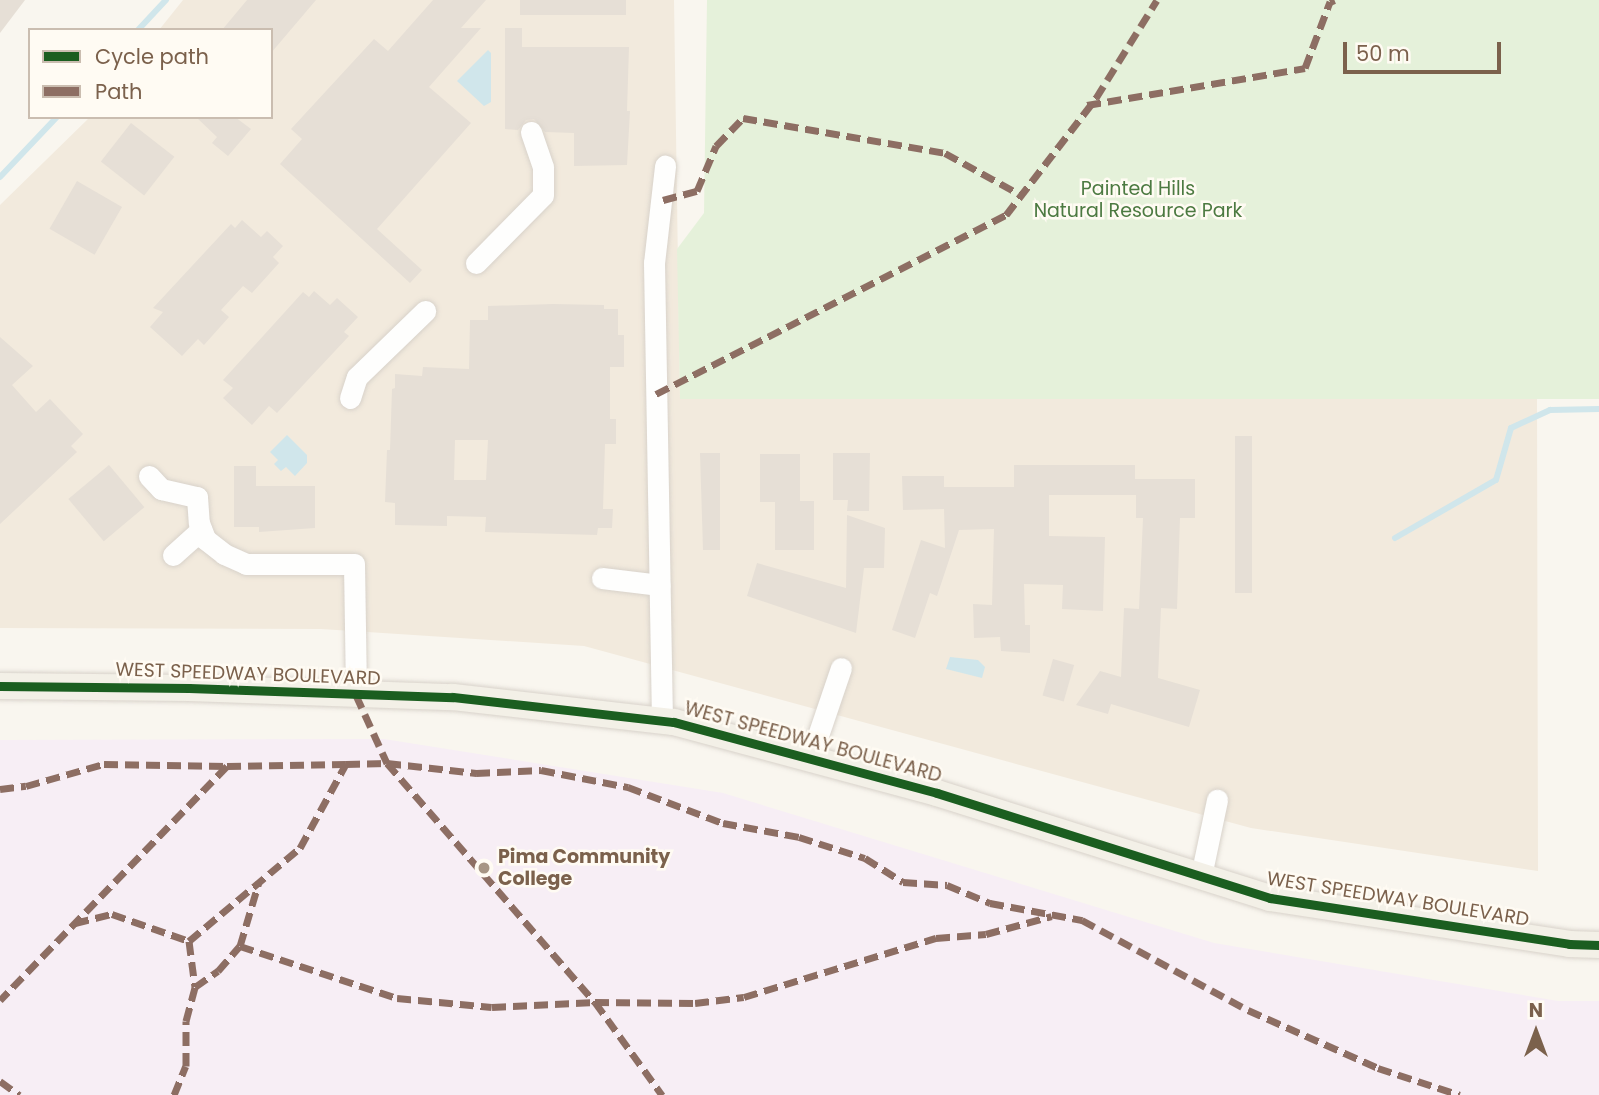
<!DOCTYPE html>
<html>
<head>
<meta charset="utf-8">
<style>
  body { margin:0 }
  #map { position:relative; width:1599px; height:1095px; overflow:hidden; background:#f9f6ef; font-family:Poppins,sans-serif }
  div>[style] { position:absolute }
  .residential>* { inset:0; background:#f2eadd }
  .education>* { inset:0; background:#f7eef5 }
  .green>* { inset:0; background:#e5f1da }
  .water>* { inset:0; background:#d0e6eb }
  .stream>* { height:6px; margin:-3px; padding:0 3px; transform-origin:3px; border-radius:3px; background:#d0e6eb }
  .building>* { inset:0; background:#e6dfd6; transform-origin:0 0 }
  .roads { filter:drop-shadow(0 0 2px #d8d2ca) drop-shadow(0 0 2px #d8d2ca) }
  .minor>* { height:21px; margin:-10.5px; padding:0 10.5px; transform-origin:10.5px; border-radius:10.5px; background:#fefefd }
  .major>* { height:26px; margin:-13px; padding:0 13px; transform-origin:13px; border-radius:13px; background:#f3f0e7 }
  .quiet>* { height:7px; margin-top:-3.5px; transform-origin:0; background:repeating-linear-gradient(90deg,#8d6e63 0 14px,transparent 0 21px) }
  .cycleway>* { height:9px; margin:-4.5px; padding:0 4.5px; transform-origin:4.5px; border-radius:4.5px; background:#1b5e20 }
  .dots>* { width:19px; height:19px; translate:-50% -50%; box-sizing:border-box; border:4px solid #fffbf3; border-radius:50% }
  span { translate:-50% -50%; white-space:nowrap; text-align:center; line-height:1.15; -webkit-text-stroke:5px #fffbf3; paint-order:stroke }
  .park-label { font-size:19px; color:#4c7a41 }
  .street-label { font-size:19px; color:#7b614c }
  .poi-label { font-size:19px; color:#7b614c; font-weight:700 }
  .left { translate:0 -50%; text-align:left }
  .legend { position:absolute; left:28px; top:28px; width:245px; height:91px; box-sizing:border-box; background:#fffbf3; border:2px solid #cabdb0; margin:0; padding:9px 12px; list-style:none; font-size:21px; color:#7b614c }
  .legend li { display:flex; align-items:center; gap:14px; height:35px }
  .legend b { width:35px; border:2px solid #cabdb0 }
  .north { position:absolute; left:1501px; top:997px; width:70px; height:70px; -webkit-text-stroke:5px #fffbf3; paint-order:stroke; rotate:0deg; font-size:19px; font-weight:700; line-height:28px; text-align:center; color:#7b614c }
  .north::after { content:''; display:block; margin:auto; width:24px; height:32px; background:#7b614c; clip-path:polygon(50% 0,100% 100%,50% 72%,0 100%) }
  .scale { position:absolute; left:1343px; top:42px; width:158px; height:32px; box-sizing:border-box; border:4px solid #7b614c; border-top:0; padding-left:9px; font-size:21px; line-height:24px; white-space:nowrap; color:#7b614c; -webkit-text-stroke:5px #fffbf3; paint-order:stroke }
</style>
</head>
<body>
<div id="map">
  <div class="residential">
    <i style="clip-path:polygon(183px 0,674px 0,680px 399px,1537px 399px,1538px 871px,1251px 828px,584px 646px,321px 629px,0 628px,0 205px,90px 117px,271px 117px,271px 30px,159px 30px)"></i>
  </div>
  <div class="education">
    <i style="clip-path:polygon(384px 739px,723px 793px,1214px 943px,1558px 1001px,1599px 1001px,1599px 1095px,0 1095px,0 740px)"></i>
  </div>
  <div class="green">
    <i style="clip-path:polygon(707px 0,1599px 0,1599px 399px,680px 399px,677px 249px,704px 213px)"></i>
  </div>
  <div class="water">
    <i style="clip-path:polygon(488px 50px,491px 53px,491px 102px,484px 106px,457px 81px)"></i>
    <i style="clip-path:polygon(287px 435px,307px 455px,307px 463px,295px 476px,286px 467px,281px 471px,274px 464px,278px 460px,270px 452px)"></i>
    <i style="clip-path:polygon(950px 657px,978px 660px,985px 667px,982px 678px,946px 669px)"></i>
  </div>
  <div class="stream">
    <i style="left:138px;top:30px;width:41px;rotate:-47deg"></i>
    <i style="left:0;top:177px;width:83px;rotate:-46.5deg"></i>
    <i style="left:1395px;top:538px;width:116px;rotate:-29.9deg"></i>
    <i style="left:1496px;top:480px;width:54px;rotate:-73.9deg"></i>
    <i style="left:1511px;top:428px;width:43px;rotate:-24.8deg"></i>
    <i style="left:1550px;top:410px;width:49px;rotate:-1.2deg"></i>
  </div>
  <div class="building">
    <i style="clip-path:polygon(0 0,25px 0,0 33px)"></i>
    <i style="clip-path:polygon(247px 0,316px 0,271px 53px,271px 30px,222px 30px)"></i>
    <i style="clip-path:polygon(433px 0,486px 0,461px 28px,481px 28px,429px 87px,471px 123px,377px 229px,422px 270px,410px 283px,280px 164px,302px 139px,291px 129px,374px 39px,388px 51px)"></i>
    <i style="left:520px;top:0;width:106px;height:15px"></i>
    <i style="clip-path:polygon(505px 28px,522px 28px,522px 47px,629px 47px,627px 111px,630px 111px,627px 165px,574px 166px,574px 133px,545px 132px,534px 119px,526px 120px,518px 130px,505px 129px)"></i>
    <i style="clip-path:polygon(196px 117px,235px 117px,251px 129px,228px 156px,212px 143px,217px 137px)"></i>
    <i style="left:131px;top:123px;width:55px;height:49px;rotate:38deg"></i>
    <i style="left:77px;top:181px;width:52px;height:55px;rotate:30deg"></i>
    <i style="clip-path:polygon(242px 220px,261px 237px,267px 231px,283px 246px,273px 257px,279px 263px,252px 293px,243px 286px,221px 310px,229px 317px,204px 345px,198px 339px,182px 356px,150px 327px,163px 312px,153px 308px,231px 224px,235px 228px)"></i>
    <i style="clip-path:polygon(314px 291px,330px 305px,337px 298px,358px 317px,344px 332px,349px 336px,277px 413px,269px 406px,252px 425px,223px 398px,233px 388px,223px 380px,303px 292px,309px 297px)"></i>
    <i style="clip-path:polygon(evenodd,553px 304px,604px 305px,604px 309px,618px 309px,618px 335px,624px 335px,624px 367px,610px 367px,610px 419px,616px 419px,616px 444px,605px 444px,603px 509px,613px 509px,612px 528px,598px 528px,597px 535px,485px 532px,486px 517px,447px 516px,447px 526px,395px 525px,395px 503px,385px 502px,387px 450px,390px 450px,392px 389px,395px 388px,395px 374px,422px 376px,423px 367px,469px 369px,470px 320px,488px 320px,488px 306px,553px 304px,455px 440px,488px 440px,486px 480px,454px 480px,455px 440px)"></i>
    <i style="clip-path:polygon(0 337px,33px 366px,12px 385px,36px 412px,50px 399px,83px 434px,71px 446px,77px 452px,0 524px)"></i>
    <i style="left:1235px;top:436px;width:17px;height:157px"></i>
    <i style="clip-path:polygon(700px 453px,720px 453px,720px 550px,703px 550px)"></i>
    <i style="clip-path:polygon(833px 453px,870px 453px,869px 511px,847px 511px,848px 500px,833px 500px)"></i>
    <i style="clip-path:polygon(760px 454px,800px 454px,800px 501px,814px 501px,814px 550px,775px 550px,775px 502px,760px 502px)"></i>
    <i style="left:109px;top:465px;width:55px;height:53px;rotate:50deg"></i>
    <i style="clip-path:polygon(1014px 465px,1135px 465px,1135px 479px,1195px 479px,1195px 518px,1180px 518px,1177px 609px,1161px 608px,1158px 678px,1200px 690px,1189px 727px,1111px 704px,1108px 714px,1076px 705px,1100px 671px,1121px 677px,1124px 608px,1139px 609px,1143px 518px,1136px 518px,1136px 495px,1049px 495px,1049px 536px,1105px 537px,1103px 611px,1062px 609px,1063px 585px,1024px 584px,1025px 625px,1030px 625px,1030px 653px,1001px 651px,1000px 637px,974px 638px,973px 604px,992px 605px,994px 529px,959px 530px,937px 596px,930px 593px,915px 638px,892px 630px,921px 540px,945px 548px,944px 509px,903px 510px,902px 476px,944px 476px,944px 487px,1014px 487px)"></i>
    <i style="clip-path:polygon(234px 466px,256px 466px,256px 486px,315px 486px,315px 528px,259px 532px,259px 527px,234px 527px)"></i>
    <i style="clip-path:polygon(847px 515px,885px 528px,884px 568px,864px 568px,856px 633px,747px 596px,757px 563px,846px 588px)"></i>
    <i style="left:1053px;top:659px;width:22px;height:38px;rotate:16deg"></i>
  </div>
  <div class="roads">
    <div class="minor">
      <i style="left:476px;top:263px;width:95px;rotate:-45.4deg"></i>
      <i style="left:543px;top:195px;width:28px;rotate:-90deg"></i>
      <i style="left:543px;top:167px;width:37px;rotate:-109deg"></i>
      <i style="left:350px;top:398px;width:22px;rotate:-72deg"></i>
      <i style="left:357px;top:377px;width:95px;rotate:-44.1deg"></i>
      <i style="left:149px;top:476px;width:18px;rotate:47deg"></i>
      <i style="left:161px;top:489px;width:37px;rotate:13deg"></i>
      <i style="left:197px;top:497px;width:26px;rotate:86deg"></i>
      <i style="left:199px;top:523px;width:17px;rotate:69deg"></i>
      <i style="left:205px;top:539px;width:24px;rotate:38deg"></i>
      <i style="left:224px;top:554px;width:24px;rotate:24deg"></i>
      <i style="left:246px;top:564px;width:108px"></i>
      <i style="left:354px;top:564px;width:131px;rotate:89.1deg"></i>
      <i style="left:173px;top:555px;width:38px;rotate:-42deg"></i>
      <i style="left:602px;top:578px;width:58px;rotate:6.9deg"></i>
      <i style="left:662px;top:721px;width:458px;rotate:-91deg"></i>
      <i style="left:654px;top:263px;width:98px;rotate:-83.5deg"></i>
      <i style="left:810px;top:759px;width:96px;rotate:-71.2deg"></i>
      <i style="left:1201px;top:876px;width:78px;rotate:-78.1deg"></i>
    </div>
    <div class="major">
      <i style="left:0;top:686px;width:189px;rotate:0.6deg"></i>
      <i style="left:189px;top:688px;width:264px;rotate:2deg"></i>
      <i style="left:453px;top:697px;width:222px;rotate:6.5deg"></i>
      <i style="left:674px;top:722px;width:272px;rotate:15.1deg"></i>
      <i style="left:937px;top:793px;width:349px;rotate:17.5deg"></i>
      <i style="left:1270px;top:898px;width:303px;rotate:8.7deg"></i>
      <i style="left:1569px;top:944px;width:30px;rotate:2deg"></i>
    </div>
  </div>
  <div class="quiet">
    <i style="left:1087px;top:105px;width:221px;rotate:-9.6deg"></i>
    <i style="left:1305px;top:68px;width:71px;rotate:-69.3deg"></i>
    <i style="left:1330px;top:2px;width:5px;rotate:-22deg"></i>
    <i style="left:663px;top:200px;width:35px;rotate:-15deg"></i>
    <i style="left:697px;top:191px;width:49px;rotate:-67.1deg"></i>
    <i style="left:716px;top:146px;width:39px;rotate:-46deg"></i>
    <i style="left:743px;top:118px;width:205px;rotate:9.8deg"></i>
    <i style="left:945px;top:153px;width:87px;rotate:28.9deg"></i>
    <i style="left:656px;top:394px;width:393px;rotate:-27.1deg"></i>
    <i style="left:1006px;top:215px;width:148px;rotate:-52.4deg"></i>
    <i style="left:1096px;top:98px;width:115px;rotate:-58.1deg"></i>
    <i style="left:356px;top:695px;width:75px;rotate:65.5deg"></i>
    <i style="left:387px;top:763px;width:317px;rotate:49deg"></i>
    <i style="left:595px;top:1002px;width:115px;rotate:54.2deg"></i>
    <i style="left:346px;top:764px;width:41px;rotate:-1.4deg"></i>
    <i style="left:387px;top:763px;width:90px;rotate:6.4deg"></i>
    <i style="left:476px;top:773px;width:65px;rotate:-2.6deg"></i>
    <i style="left:541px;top:770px;width:89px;rotate:11.1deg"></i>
    <i style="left:628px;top:787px;width:102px;rotate:20.8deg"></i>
    <i style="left:723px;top:823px;width:77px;rotate:10.4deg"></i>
    <i style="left:799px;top:837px;width:69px;rotate:17.7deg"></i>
    <i style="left:865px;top:858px;width:45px;rotate:32.3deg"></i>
    <i style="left:903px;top:882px;width:44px;rotate:3.9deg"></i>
    <i style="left:947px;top:885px;width:47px;rotate:22.7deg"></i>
    <i style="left:990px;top:903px;width:94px;rotate:10.5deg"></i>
    <i style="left:1082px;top:920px;width:189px;rotate:28.5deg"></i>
    <i style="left:1248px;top:1010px;width:142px;rotate:24deg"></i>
    <i style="left:1378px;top:1068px;width:86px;rotate:18.2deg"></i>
    <i style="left:0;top:789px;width:26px;rotate:-7deg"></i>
    <i style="left:26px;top:786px;width:81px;rotate:-15.8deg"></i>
    <i style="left:104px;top:764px;width:123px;rotate:0.9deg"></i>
    <i style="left:227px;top:766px;width:326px;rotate:134.1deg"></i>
    <i style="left:75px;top:923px;width:38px;rotate:-14deg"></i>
    <i style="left:112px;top:914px;width:82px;rotate:19.3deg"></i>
    <i style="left:189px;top:941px;width:145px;rotate:-40deg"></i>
    <i style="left:300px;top:848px;width:96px;rotate:-61.3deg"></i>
    <i style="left:346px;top:764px;width:119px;rotate:179deg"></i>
    <i style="left:189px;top:941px;width:46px;rotate:82.6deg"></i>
    <i style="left:195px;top:987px;width:28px;rotate:-35deg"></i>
    <i style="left:218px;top:971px;width:33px;rotate:-49deg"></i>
    <i style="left:240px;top:946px;width:67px;rotate:-73.5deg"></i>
    <i style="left:240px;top:946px;width:165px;rotate:18.3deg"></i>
    <i style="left:397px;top:998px;width:95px;rotate:5.4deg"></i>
    <i style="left:492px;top:1007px;width:103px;rotate:-2.8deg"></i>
    <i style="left:595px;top:1002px;width:100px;rotate:0.6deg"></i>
    <i style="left:695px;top:1003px;width:49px;rotate:-7deg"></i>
    <i style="left:744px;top:997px;width:201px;rotate:-17.1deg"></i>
    <i style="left:936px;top:938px;width:50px;rotate:-4.6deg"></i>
    <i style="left:986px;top:934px;width:68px;rotate:-15.3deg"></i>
    <i style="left:0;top:1081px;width:24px;rotate:36deg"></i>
    <i style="left:174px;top:1095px;width:31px;rotate:-68deg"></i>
    <i style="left:186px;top:1066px;width:45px;rotate:-90deg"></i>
    <i style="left:186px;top:1021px;width:35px;rotate:-75deg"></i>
  </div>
  <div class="cycleway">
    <i style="left:0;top:686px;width:189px;rotate:0.6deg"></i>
    <i style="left:189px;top:688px;width:264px;rotate:2deg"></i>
    <i style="left:453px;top:697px;width:222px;rotate:6.5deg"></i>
    <i style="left:674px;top:722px;width:272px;rotate:15.1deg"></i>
    <i style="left:937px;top:793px;width:349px;rotate:17.5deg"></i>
    <i style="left:1270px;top:898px;width:303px;rotate:8.7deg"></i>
    <i style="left:1569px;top:944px;width:30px;rotate:2deg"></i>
  </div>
  <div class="dots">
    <i style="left:484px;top:868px;background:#a79585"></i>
  </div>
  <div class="park-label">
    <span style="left:1138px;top:200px">Painted Hills<br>Natural Resource Park</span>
  </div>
  <div class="street-label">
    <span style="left:248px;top:674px;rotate:2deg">WEST SPEEDWAY BOULEVARD</span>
    <span style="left:813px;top:742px;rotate:15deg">WEST SPEEDWAY BOULEVARD</span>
    <span style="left:1398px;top:899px;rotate:9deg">WEST SPEEDWAY BOULEVARD</span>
  </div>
  <div class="poi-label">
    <span class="left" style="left:498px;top:868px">Pima Community<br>College</span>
  </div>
  <ul class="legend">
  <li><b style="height:9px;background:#1b5e20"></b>Cycle path</li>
  <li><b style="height:9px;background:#8d6e63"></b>Path</li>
  </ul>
  <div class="north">N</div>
  <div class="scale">50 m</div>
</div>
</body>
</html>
